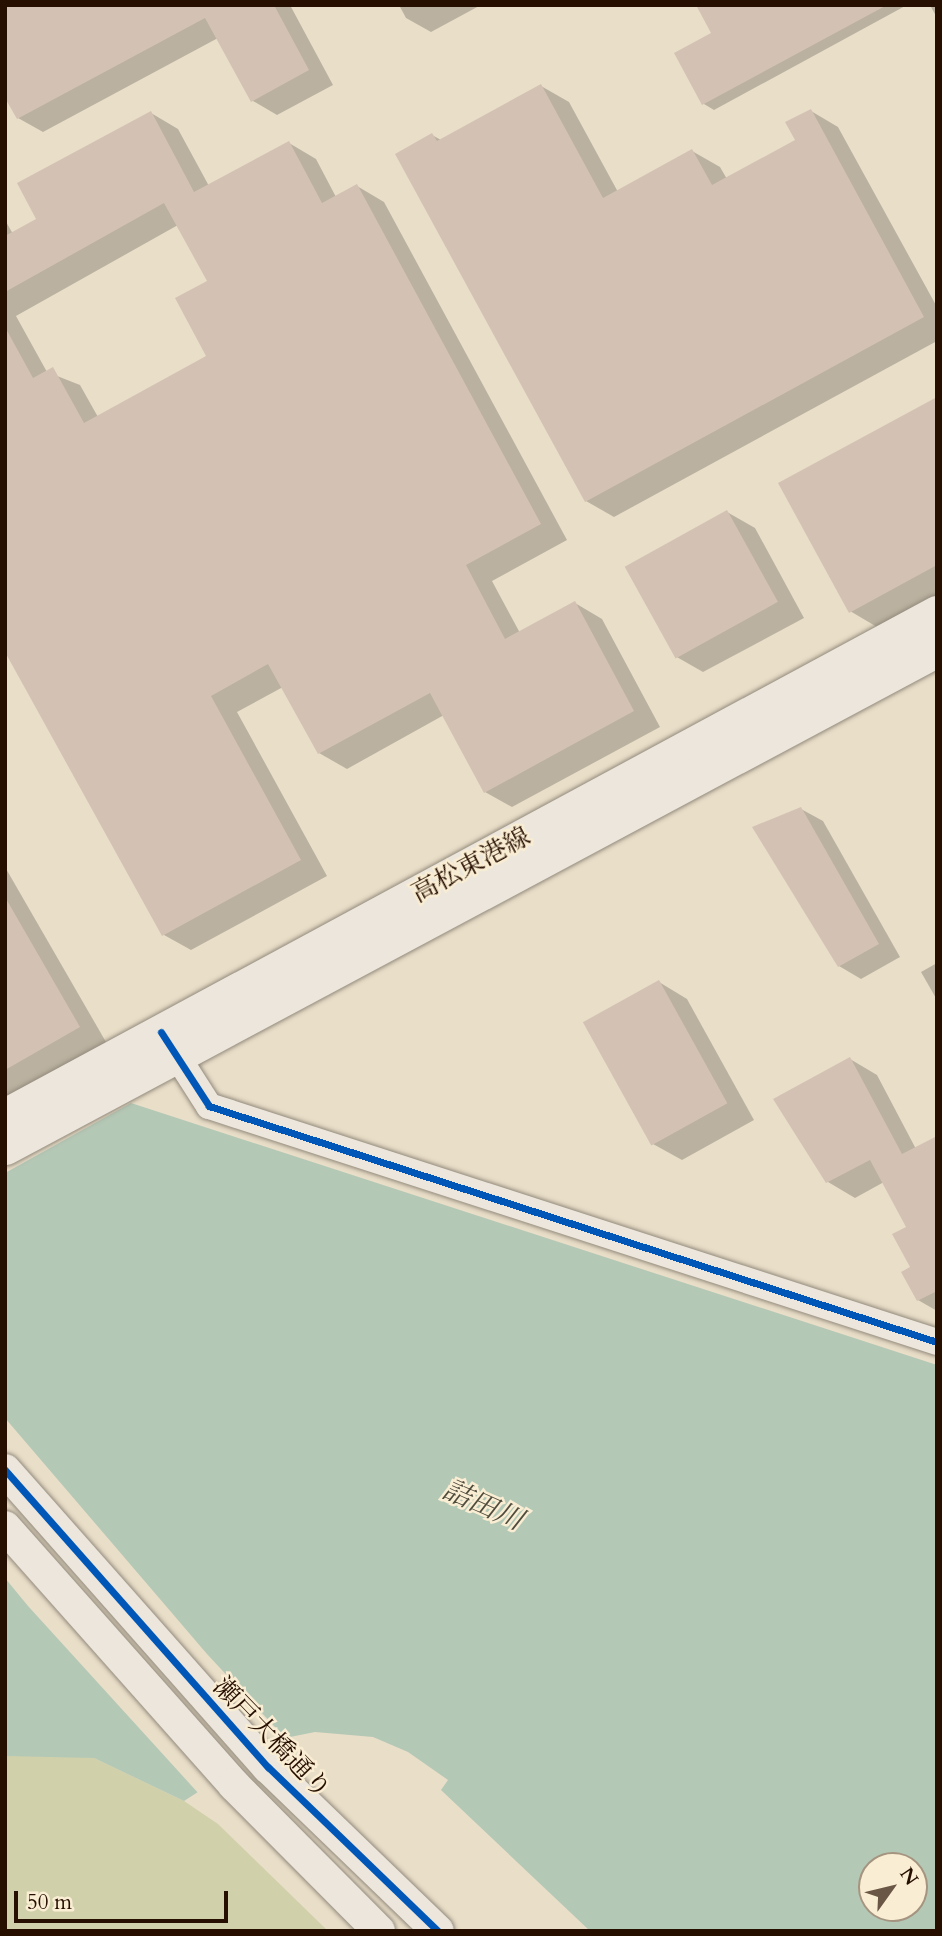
<!DOCTYPE html>
<html>
<head>
<meta charset="utf-8">
<style>
  body { margin:0 }
  #map { position:relative; width:942px; height:1936px; overflow:hidden; background:#e9dec8; font-family:Cardo,"Noto Serif JP",serif }
  div>[style] { position:absolute }
  .green>* { inset:0; background:#d0d0aa }
  .water>* { inset:0; background:#b4c8b6 }
  .pier>* { inset:0; background:#e9dec8 }
  .shadow>* { inset:0; background:#0003 }
  .building>* { inset:0; background:#d3c2b3; transform-origin:0 0 }
  .roads { filter:drop-shadow(0 0 2px #938a7c) drop-shadow(0 0 2px #938a7c) }
  .minor>* { height:26px; margin:-13px; padding:0 13px; transform-origin:13px; border-radius:13px; background:#ece6dc }
  .tertiary>* { height:32px; margin:-16px; padding:0 16px; transform-origin:16px; border-radius:16px; background:#ece6dc }
  .secondary>* { height:37px; margin:-18.5px; padding:0 18.5px; transform-origin:18.5px; border-radius:18.5px; background:#ece6dc }
  .cycleway>* { height:7px; margin:-3.5px; padding:0 3.5px; transform-origin:3.5px; border-radius:3.5px; background:#0057b8 }
  span { translate:-50% -50%; white-space:nowrap; text-align:center; line-height:1.15; -webkit-text-stroke:5px #f9edd3; paint-order:stroke }
  .street-label { font-size:26px; color:#270f00 }
  .water-label { font-size:28px; color:#504c3d; font-style:italic }
  .frame { position:absolute; inset:0; border:7px solid #270f00; pointer-events:none }
  .north { position:absolute; left:858px; top:1852px; width:70px; height:70px; box-sizing:border-box; background:#f9edd3; border:2px solid #a5947f; border-radius:50%; rotate:56deg; font-size:19px; font-weight:700; line-height:28px; text-align:center; color:#270f00 }
  .north::after { content:''; display:block; margin:auto; width:24px; height:32px; background:#6b5746; clip-path:polygon(50% 0,100% 100%,50% 72%,0 100%) }
  .scale { position:absolute; left:14px; top:1891px; width:214px; height:32px; box-sizing:border-box; border:4px solid #270f00; border-top:0; padding-left:9px; font-size:21px; line-height:24px; white-space:nowrap; color:#270f00; -webkit-text-stroke:5px #f9edd3; paint-order:stroke }
</style>
</head>
<body>
<div id="map">
  <div class="green">
    <i style="clip-path:polygon(40px 1753px,94px 1758px,184px 1801px,218px 1824px,328px 1931px,5px 1931px,5px 1756px)"></i>
  </div>
  <div class="water">
    <i style="clip-path:polygon(evenodd,131px 1103px,937px 1365px,937px 1931px,590px 1931px,441px 1790px,448px 1780px,408px 1752px,373px 1737px,315px 1732px,280px 1739px,184px 1801px,94px 1758px,5px 1756px,5px 1173px,131px 1103px,872px 1866px,914px 1866px,914px 1908px,872px 1908px,872px 1866px)"></i>
  </div>
  <div class="pier">
    <i style="clip-path:polygon(5px 1418px,207px 1654px,288px 1741px,200px 1795px,28px 1606px,5px 1578px)"></i>
  </div>
  <div class="shadow">
    <i style="clip-path:polygon(5px 5px,290px 5px,333px 85px,277px 115px,253px 101px,218px 38px,43px 132px,18px 118px)"></i>
    <i style="clip-path:polygon(399px 5px,481px 5px,431px 32px,406px 18px)"></i>
    <i style="clip-path:polygon(698px 5px,907px 5px,714px 110px,704px 104px,713px 34px)"></i>
    <i style="clip-path:polygon(930px 5px,937px 5px,937px 18px)"></i>
    <i style="clip-path:polygon(541px 86px,569px 102px,618px 192px,692px 151px,720px 167px,727px 179px,798px 141px,811px 111px,838px 127px,937px 307px,937px 341px,614px 517px,586px 501px,432px 135px,441px 140px)"></i>
    <i style="clip-path:polygon(evenodd,151px 113px,178px 129px,209px 186px,289px 143px,316px 159px,336px 197px,357px 186px,384px 202px,567px 540px,492px 581px,520px 633px,575px 603px,602px 619px,660px 727px,512px 807px,485px 792px,444px 715px,347px 769px,319px 753px,283px 687px,237px 712px,327px 876px,191px 950px,164px 935px,5px 648px,5px 220px,13px 234px,39px 220px,151px 113px,178px 225px,209px 281px,208px 356px,98px 417px,80px 385px,47px 372px,16px 316px,178px 225px)"></i>
    <i style="clip-path:polygon(937px 406px,937px 595px,877px 627px,850px 611px)"></i>
    <i style="clip-path:polygon(727px 512px,755px 528px,804px 618px,703px 672px,675px 656px)"></i>
    <i style="clip-path:polygon(801px 809px,823px 821px,900px 957px,861px 979px,839px 966px)"></i>
    <i style="clip-path:polygon(5px 867px,106px 1042px,5px 1098px)"></i>
    <i style="clip-path:polygon(937px 963px,937px 1000px,921px 972px)"></i>
    <i style="clip-path:polygon(659px 982px,687px 999px,754px 1120px,682px 1160px,653px 1144px)"></i>
    <i style="clip-path:polygon(850px 1059px,877px 1075px,916px 1149px,937px 1137px,937px 1311px,918px 1300px,909px 1227px,884px 1182px,855px 1198px,828px 1182px)"></i>
  </div>
  <div class="building">
    <i style="clip-path:polygon(5px 5px,274px 5px,309px 70px,251px 102px,205px 18px,17px 119px,5px 98px)"></i>
    <i style="clip-path:polygon(696px 5px,887px 5px,702px 105px,674px 53px,711px 33px)"></i>
    <i style="clip-path:polygon(541px 84px,603px 198px,692px 149px,712px 185px,795px 140px,785px 122px,811px 109px,924px 317px,585px 502px,395px 154px,432px 133px,437px 141px)"></i>
    <i style="clip-path:polygon(151px 111px,194px 192px,289px 141px,322px 203px,357px 184px,541px 524px,466px 565px,505px 639px,575px 601px,634px 711px,484px 793px,430px 693px,318px 754px,268px 664px,211px 696px,301px 860px,162px 936px,5px 652px,5px 327px,33px 378px,53px 367px,84px 423px,206px 356px,175px 298px,207px 281px,164px 203px,5px 292px,5px 236px,36px 219px,17px 183px)"></i>
    <i style="clip-path:polygon(937px 397px,937px 565px,849px 613px,778px 483px)"></i>
    <i style="left:727px;top:510px;width:105px;height:117px;rotate:61deg"></i>
    <i style="clip-path:polygon(801px 807px,879px 944px,838px 967px,752px 827px)"></i>
    <i style="clip-path:polygon(5px 897px,80px 1027px,5px 1070px)"></i>
    <i style="left:659px;top:980px;width:141px;height:87px;rotate:61deg"></i>
    <i style="clip-path:polygon(850px 1057px,902px 1154px,937px 1136px,937px 1291px,917px 1301px,901px 1272px,910px 1267px,892px 1234px,906px 1227px,870px 1160px,826px 1183px,773px 1099px)"></i>
  </div>
  <div class="roads">
    <div class="minor">
      <i style="left:168px;top:1042px;width:76px;rotate:57.4deg"></i>
      <i style="left:209px;top:1106px;width:765px;rotate:17.96deg"></i>
    </div>
    <div class="tertiary">
      <i style="left:5px;top:1470px;width:397px;rotate:48.5deg"></i>
      <i style="left:268px;top:1767px;width:236px;rotate:44deg"></i>
      <i style="left:5px;top:1527px;width:345px;rotate:48.4deg"></i>
      <i style="left:234px;top:1785px;width:206px;rotate:45.2deg"></i>
    </div>
    <div class="secondary">
      <i style="left:5px;top:1117px;width:1059px;rotate:-28.36deg"></i>
      <i style="left:5px;top:1146px;width:1057px;rotate:-28.12deg"></i>
    </div>
  </div>
  <div class="cycleway">
    <i style="left:161px;top:1032px;width:88px;rotate:57deg"></i>
    <i style="left:209px;top:1106px;width:765px;rotate:17.96deg"></i>
    <i style="left:5px;top:1470px;width:397px;rotate:48.5deg"></i>
    <i style="left:268px;top:1767px;width:236px;rotate:44deg"></i>
  </div>
  <div class="street-label">
    <span style="left:471px;top:865px;rotate:-28deg">高松東港線</span>
    <span style="left:272px;top:1738px;rotate:46deg">瀬戸大橋通り</span>
  </div>
  <div class="water-label">
    <span style="left:483px;top:1505px;rotate:24deg">詰田川</span>
  </div>
  <div class="frame"></div>
  <div class="north">N</div>
  <div class="scale">50 m</div>
</div>
</body>
</html>
